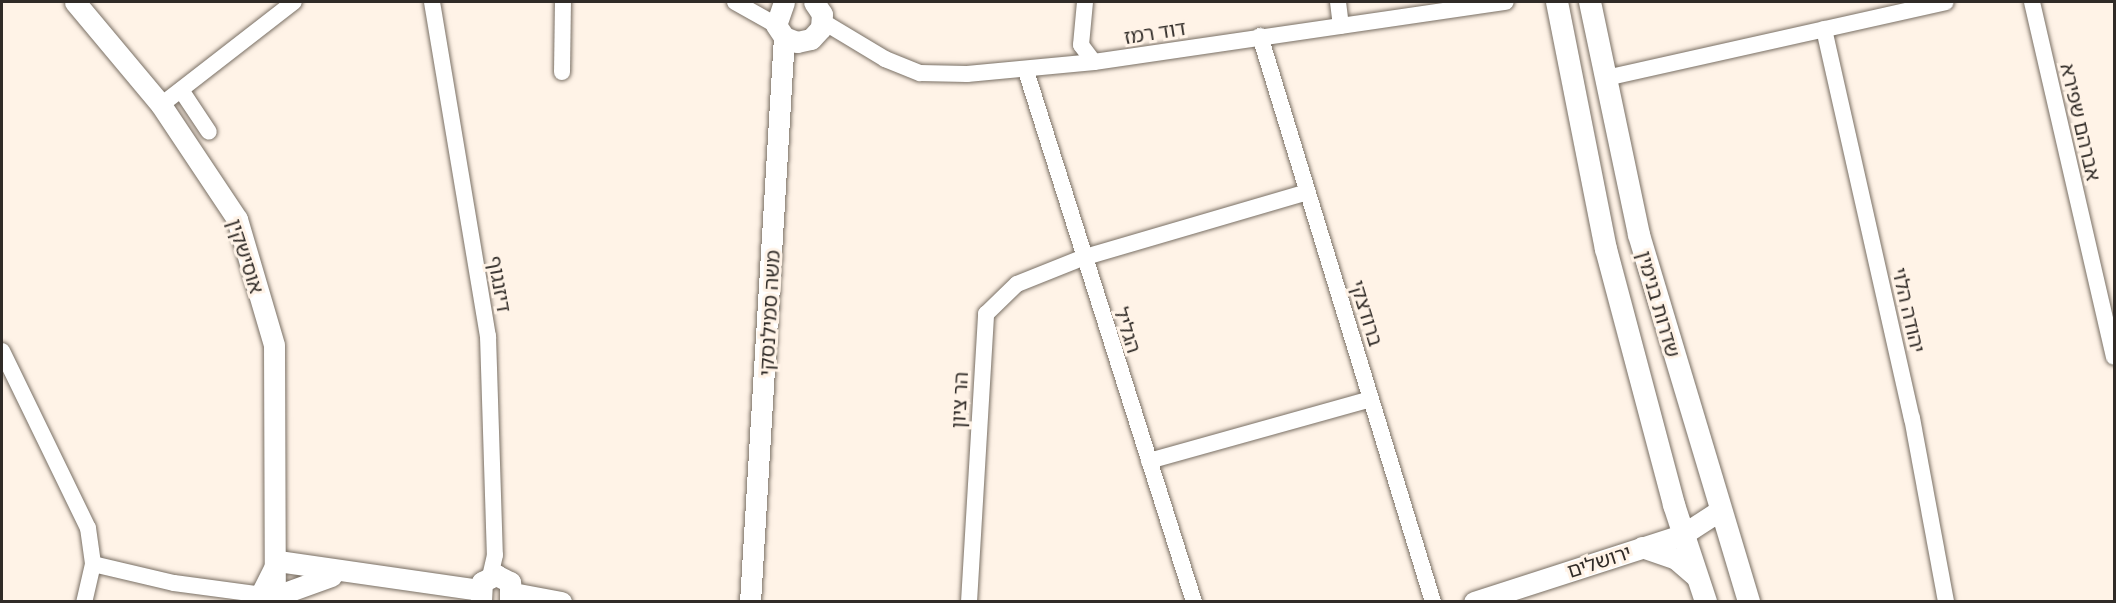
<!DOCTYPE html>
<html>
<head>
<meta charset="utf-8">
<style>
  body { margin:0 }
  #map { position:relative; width:2116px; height:603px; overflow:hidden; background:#fff3e7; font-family:"IBM Plex Serif","Noto Sans Hebrew",serif }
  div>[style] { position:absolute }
  .roads { filter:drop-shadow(0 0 2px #796f64) drop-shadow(0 0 2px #796f64) }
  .minor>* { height:16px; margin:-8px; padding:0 8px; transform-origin:8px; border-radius:8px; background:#fff }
  .tertiary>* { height:21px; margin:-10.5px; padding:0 10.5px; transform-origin:10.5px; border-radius:10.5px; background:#fff }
  .secondary>* { height:22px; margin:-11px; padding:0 11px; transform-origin:11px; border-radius:11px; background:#fff }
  span { translate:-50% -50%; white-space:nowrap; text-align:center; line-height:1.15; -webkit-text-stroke:6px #fff3e7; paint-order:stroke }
  .street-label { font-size:20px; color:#302b27 }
  .frame { position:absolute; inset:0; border:3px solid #302b27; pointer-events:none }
</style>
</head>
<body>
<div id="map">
  <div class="roads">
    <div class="minor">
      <i style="left:432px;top:2px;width:339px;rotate:80.5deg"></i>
      <i style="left:488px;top:336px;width:219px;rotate:88.2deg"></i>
      <i style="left:495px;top:555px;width:22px;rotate:103deg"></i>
      <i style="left:735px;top:2px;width:47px;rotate:29.3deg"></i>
      <i style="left:1085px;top:2px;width:43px;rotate:95.3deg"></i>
      <i style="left:1081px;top:45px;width:21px;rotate:53deg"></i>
      <i style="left:1338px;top:2px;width:24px;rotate:83deg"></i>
      <i style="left:2032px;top:2px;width:364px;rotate:77deg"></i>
      <i style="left:822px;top:21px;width:74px;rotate:31.1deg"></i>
      <i style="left:885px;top:59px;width:38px;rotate:22deg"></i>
      <i style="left:920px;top:73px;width:47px;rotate:1.2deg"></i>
      <i style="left:967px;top:74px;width:128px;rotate:-5.4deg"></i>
      <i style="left:1094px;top:62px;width:416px;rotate:-8.3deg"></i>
      <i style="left:1824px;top:29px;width:399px;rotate:77.3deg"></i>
      <i style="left:1912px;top:418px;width:187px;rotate:79.5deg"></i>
      <i style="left:1260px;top:36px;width:592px;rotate:73deg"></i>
      <i style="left:1026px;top:71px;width:557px;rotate:72.44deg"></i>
      <i style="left:562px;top:72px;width:70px;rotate:-89.2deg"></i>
      <i style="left:1606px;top:78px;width:348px;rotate:-12.6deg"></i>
      <i style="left:181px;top:90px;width:50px;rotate:56.3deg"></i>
      <i style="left:161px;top:105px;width:168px;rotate:-37.8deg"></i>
      <i style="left:2px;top:351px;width:197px;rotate:64.1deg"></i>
      <i style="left:88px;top:528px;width:36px;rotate:82deg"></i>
      <i style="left:93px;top:564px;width:39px;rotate:103deg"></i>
      <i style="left:1149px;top:461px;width:230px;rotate:-15.6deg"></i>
      <i style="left:93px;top:564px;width:83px;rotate:13.2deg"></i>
      <i style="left:174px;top:583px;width:99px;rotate:7.6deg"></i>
      <i style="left:969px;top:602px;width:289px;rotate:-86.6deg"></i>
      <i style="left:986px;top:314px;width:43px;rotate:-44.1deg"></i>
      <i style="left:1017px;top:284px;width:70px;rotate:-21.8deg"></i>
      <i style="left:1082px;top:258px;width:235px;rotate:-16.3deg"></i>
    </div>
    <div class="tertiary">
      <i style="left:75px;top:2px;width:134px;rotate:50.1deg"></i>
      <i style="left:161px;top:105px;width:137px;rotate:56.3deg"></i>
      <i style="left:237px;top:219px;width:131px;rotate:73.6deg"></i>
      <i style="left:274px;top:345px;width:257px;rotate:89.8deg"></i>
      <i style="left:784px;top:2px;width:24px;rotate:109deg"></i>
      <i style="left:776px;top:25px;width:14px;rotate:56deg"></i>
      <i style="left:784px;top:37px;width:14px;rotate:21deg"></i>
      <i style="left:797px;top:42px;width:14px;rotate:-12deg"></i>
      <i style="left:811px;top:39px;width:15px;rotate:-48deg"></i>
      <i style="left:821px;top:28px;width:14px;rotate:-86deg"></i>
      <i style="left:822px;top:14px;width:14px;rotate:-124deg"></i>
      <i style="left:1642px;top:547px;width:36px;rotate:19deg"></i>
      <i style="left:1676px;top:559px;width:28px;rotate:41deg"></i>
      <i style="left:278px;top:561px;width:203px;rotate:8.2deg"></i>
      <i style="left:513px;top:593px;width:49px;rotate:10.6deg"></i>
      <i style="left:276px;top:596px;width:59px;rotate:-20deg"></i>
      <i style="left:481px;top:601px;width:19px;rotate:-87deg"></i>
      <i style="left:482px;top:582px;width:16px;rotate:-27deg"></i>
      <i style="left:496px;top:575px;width:16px;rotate:27deg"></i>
      <i style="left:510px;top:582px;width:20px;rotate:90deg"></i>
      <i style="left:257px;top:602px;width:42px;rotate:-63.4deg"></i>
      <i style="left:750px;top:602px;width:566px;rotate:-86.56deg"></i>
      <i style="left:1474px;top:602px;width:219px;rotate:-17.9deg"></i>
      <i style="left:1682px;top:535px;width:44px;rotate:-33deg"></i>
    </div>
    <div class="secondary">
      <i style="left:1557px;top:2px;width:252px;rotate:78.8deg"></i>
      <i style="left:1606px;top:249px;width:265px;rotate:75.1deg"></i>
      <i style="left:1674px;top:505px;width:102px;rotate:71.7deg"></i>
      <i style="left:1590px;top:2px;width:238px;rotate:78.1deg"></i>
      <i style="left:1639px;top:235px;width:383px;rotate:73.3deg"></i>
    </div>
  </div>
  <div class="street-label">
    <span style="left:1155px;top:32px;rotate:-9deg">דוד רמז</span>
    <span style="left:2081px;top:122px;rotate:77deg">אברהם שפירא</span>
    <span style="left:246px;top:256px;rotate:72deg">אוסישקין</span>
    <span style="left:500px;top:284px;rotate:80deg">דיזנגוף</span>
    <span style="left:1659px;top:304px;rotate:74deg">שדרות בנימין</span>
    <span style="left:1909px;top:310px;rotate:77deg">יהודה הלוי</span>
    <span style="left:769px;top:313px;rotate:-87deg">משה סמילנסקי</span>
    <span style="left:1367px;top:313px;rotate:73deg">ברודצקי</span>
    <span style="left:1128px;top:330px;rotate:72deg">הגליל</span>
    <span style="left:959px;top:400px;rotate:-87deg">הר ציון</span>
    <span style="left:1599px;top:561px;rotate:-18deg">ירושלים</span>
  </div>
  <div class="frame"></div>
</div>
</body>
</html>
